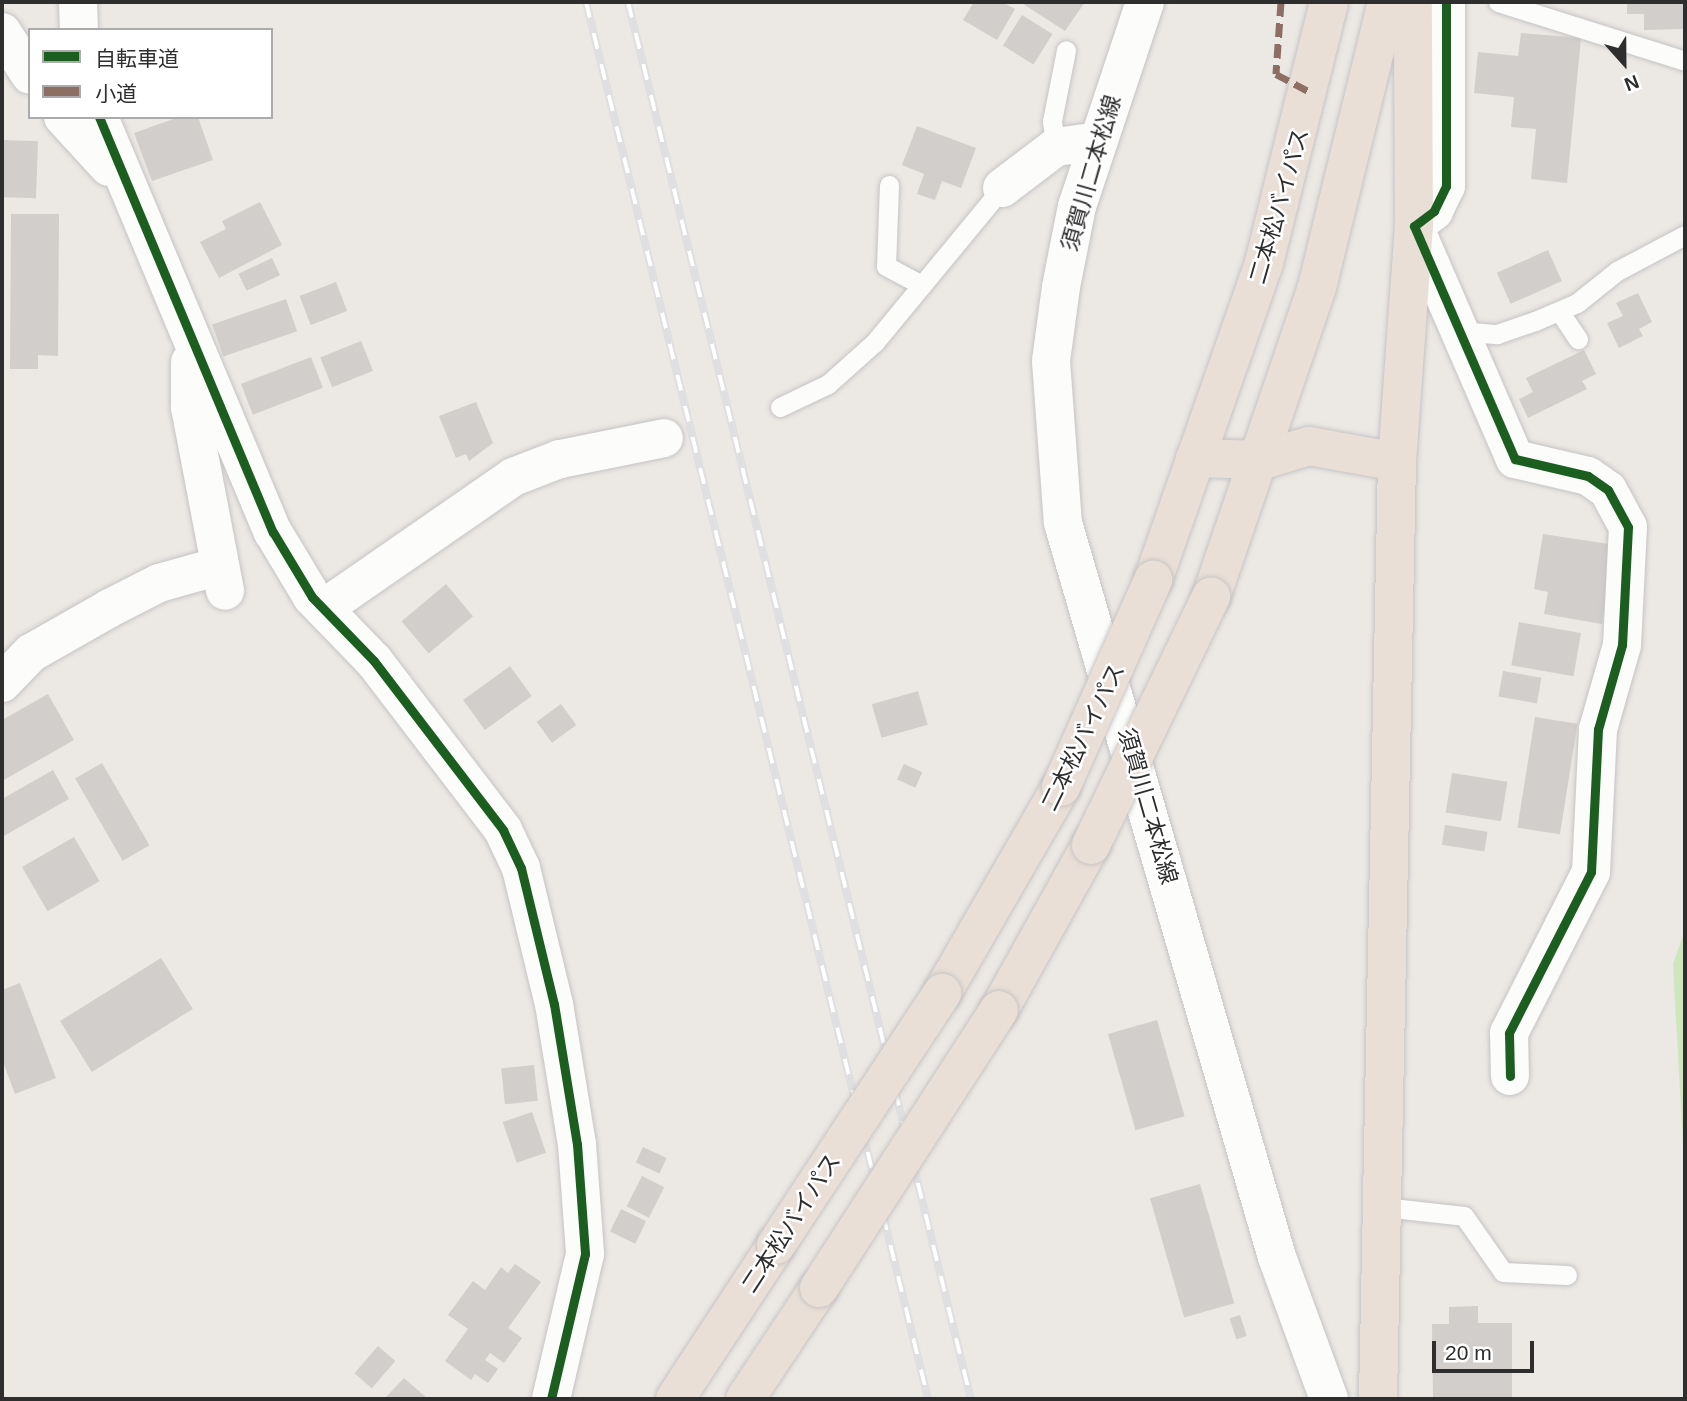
<!DOCTYPE html>
<html>
<head>
<meta charset="utf-8">
<style>
  body { margin:0 }
  #map { position:relative; width:1687px; height:1401px; overflow:hidden; background:#ece8e4; font-family:Helvetica,"Noto Sans JP",sans-serif }
  div>[style] { position:absolute }
  .green>* { inset:0; background:#cee6be }
  .building>* { inset:0; background:#d1cecb; transform-origin:0 0 }
  .roads { filter:drop-shadow(0 0 2px #c5c4c5) drop-shadow(0 0 2px #c5c4c5) }
  .lane>* { height:19px; margin:-9.5px; padding:0 9.5px; transform-origin:9.5px; border-radius:9.5px; background:#fcfcfb }
  .street>* { height:38px; margin:-19px; padding:0 19px; transform-origin:19px; border-radius:19px; background:#fcfcfb }
  .secondary>* { height:38px; margin:-19px; padding:0 19px; transform-origin:19px; border-radius:19px; background:#fcfcfb }
  .highway>* { height:38px; margin:-19px; padding:0 19px; transform-origin:19px; border-radius:19px; background:#eadfd6 }
  .rail>* { height:8px; margin-top:-4px; transform-origin:0; background:repeating-linear-gradient(90deg,#fff 0 16px,#dfdfe1 0 32px); box-sizing:border-box; border-block:2px solid #dfdfe1 }
  .bridges { filter:drop-shadow(0 0 2px #c6c5c4) drop-shadow(0 0 2px #c6c5c4) }
  .highway-bridge>* { height:38px; margin:-19px; padding:0 19px; transform-origin:19px; border-radius:19px; background:#eadfd6 }
  .quiet>* { height:7px; margin-top:-3.5px; transform-origin:0; background:repeating-linear-gradient(90deg,#8d6e63 0 14px,transparent 0 21px) }
  .cycleway>* { height:9px; margin:-4.5px; padding:0 4.5px; transform-origin:4.5px; border-radius:4.5px; background:#1b5e20 }
  span { translate:-50% -50%; white-space:nowrap; text-align:center; line-height:1.15; -webkit-text-stroke:5px #fff; paint-order:stroke }
  .street-label { font-size:23px; color:#2e2e2e }
  .frame { position:absolute; inset:0; border:4px solid #2e2e2e; pointer-events:none }
  .legend { position:absolute; left:28px; top:28px; width:245px; height:91px; box-sizing:border-box; background:#fff; border:2px solid #ababab; margin:0; padding:9px 12px; list-style:none; font-size:21px; color:#2e2e2e }
  .legend li { display:flex; align-items:center; gap:14px; height:35px }
  .legend b { width:35px; border:2px solid #ababab }
  .north { position:absolute; left:1589px; top:28px; width:70px; height:70px; -webkit-text-stroke:5px #fff; paint-order:stroke; rotate:159deg; font-size:19px; font-weight:700; line-height:28px; text-align:center; color:#2e2e2e }
  .north::after { content:''; display:block; margin:auto; width:24px; height:32px; background:#2e2e2e; clip-path:polygon(50% 0,100% 100%,50% 72%,0 100%) }
  .scale { position:absolute; left:1432px; top:1341px; width:102px; height:32px; box-sizing:border-box; border:4px solid #2e2e2e; border-top:0; padding-left:9px; font-size:21px; line-height:24px; white-space:nowrap; color:#2e2e2e; -webkit-text-stroke:5px #fff; paint-order:stroke }
</style>
</head>
<body>
<div id="map">
  <div class="green">
    <i style="clip-path:polygon(1685px 930px,1685px 1180px,1673px 964px)"></i>
  </div>
  <div class="building">
    <i style="clip-path:polygon(974px 2px,1002px 2px,1015px 9px,997px 40px,963px 20px)"></i>
    <i style="clip-path:polygon(1020px 2px,1085px 2px,1065px 31px)"></i>
    <i style="clip-path:polygon(1627px 2px,1683px 2px,1684px 29px,1644px 30px,1644px 14px,1627px 14px)"></i>
    <i style="left:1022px;top:15px;width:36px;height:36px;rotate:32deg"></i>
    <i style="clip-path:polygon(1521px 33px,1581px 38px,1567px 183px,1531px 179px,1536px 129px,1511px 127px,1514px 97px,1474px 93px,1478px 52px,1518px 56px)"></i>
    <i style="clip-path:polygon(179px 117px,198px 117px,213px 160px,152px 181px,134px 133px)"></i>
    <i style="clip-path:polygon(917px 126px,976px 148px,961px 188px,942px 181px,935px 200px,917px 194px,924px 174px,902px 165px)"></i>
    <i style="left:2px;top:140px;width:36px;height:57px;rotate:2deg"></i>
    <i style="clip-path:polygon(260px 202px,282px 245px,219px 278px,200px 242px,226px 229px,222px 221px)"></i>
    <i style="clip-path:polygon(11px 214px,59px 214px,58px 356px,38px 355px,38px 369px,10px 369px)"></i>
    <i style="left:1548px;top:250px;width:34px;height:56px;rotate:66deg"></i>
    <i style="left:272px;top:258px;width:19px;height:37px;rotate:65deg"></i>
    <i style="left:336px;top:282px;width:31px;height:39px;rotate:69deg"></i>
    <i style="clip-path:polygon(1638px 293px,1652px 322px,1639px 329px,1643px 336px,1619px 348px,1607px 323px,1623px 316px,1616px 303px)"></i>
    <i style="left:286px;top:299px;width:34px;height:78px;rotate:71deg"></i>
    <i style="left:361px;top:341px;width:32px;height:44px;rotate:68deg"></i>
    <i style="clip-path:polygon(1584px 350px,1596px 374px,1582px 381px,1587px 389px,1528px 418px,1519px 399px,1533px 392px,1526px 378px)"></i>
    <i style="left:311px;top:357px;width:33px;height:75px;rotate:69deg"></i>
    <i style="clip-path:polygon(476px 402px,493px 443px,469px 461px,466px 454px,456px 458px,439px 416px)"></i>
    <i style="clip-path:polygon(1543px 534px,1615px 545px,1602px 624px,1544px 614px,1548px 592px,1534px 589px)"></i>
    <i style="left:446px;top:584px;width:42px;height:58px;rotate:50deg"></i>
    <i style="left:1519px;top:622px;width:63px;height:44px;rotate:10deg"></i>
    <i style="left:510px;top:666px;width:37px;height:58px;rotate:54deg"></i>
    <i style="left:1503px;top:671px;width:39px;height:26px;rotate:10deg"></i>
    <i style="left:918px;top:691px;width:35px;height:48px;rotate:74deg"></i>
    <i style="clip-path:polygon(48px 694px,74px 740px,2px 781px,2px 720px)"></i>
    <i style="left:561px;top:704px;width:26px;height:30px;rotate:54deg"></i>
    <i style="left:1535px;top:717px;width:43px;height:112px;rotate:9deg"></i>
    <i style="left:102px;top:763px;width:95px;height:31px;rotate:60deg"></i>
    <i style="left:904px;top:764px;width:20px;height:17px;rotate:24deg"></i>
    <i style="clip-path:polygon(53px 770px,69px 799px,2px 837px,2px 799px)"></i>
    <i style="left:1452px;top:773px;width:56px;height:40px;rotate:9deg"></i>
    <i style="left:1445px;top:825px;width:43px;height:20px;rotate:9deg"></i>
    <i style="left:74px;top:837px;width:51px;height:60px;rotate:60deg"></i>
    <i style="left:161px;top:958px;width:60px;height:119px;rotate:58deg"></i>
    <i style="clip-path:polygon(20px 983px,56px 1078px,15px 1094px,2px 1059px,2px 990px)"></i>
    <i style="left:1157px;top:1020px;width:100px;height:51px;rotate:74deg"></i>
    <i style="left:534px;top:1065px;width:36px;height:33px;rotate:84deg"></i>
    <i style="left:532px;top:1112px;width:43px;height:31px;rotate:71deg"></i>
    <i style="left:643px;top:1147px;width:26px;height:17px;rotate:25deg"></i>
    <i style="left:642px;top:1176px;width:25px;height:34px;rotate:27deg"></i>
    <i style="left:1200px;top:1184px;width:124px;height:52px;rotate:74deg"></i>
    <i style="left:621px;top:1209px;width:28px;height:25px;rotate:26deg"></i>
    <i style="clip-path:polygon(515px 1264px,541px 1282px,508px 1328px,522px 1338px,504px 1363px,490px 1353px,485px 1360px,498px 1369px,488px 1383px,475px 1374px,471px 1380px,445px 1361px,468px 1329px,448px 1315px,473px 1281px,485px 1290px,501px 1267px,508px 1273px)"></i>
    <i style="clip-path:polygon(1478px 1306px,1478px 1323px,1512px 1323px,1512px 1399px,1433px 1399px,1432px 1324px,1449px 1324px,1449px 1307px)"></i>
    <i style="left:1240px;top:1315px;width:22px;height:11px;rotate:72deg"></i>
    <i style="left:378px;top:1346px;width:23px;height:36px;rotate:41deg"></i>
    <i style="clip-path:polygon(404px 1378px,428px 1399px,384px 1399px)"></i>
  </div>
  <div class="roads">
    <div class="lane">
      <i style="left:1498px;top:2px;width:196px;rotate:17.5deg"></i>
      <i style="left:1056px;top:147px;width:26px;rotate:-99deg"></i>
      <i style="left:1052px;top:121px;width:72px;rotate:-78.8deg"></i>
      <i style="left:889px;top:185px;width:81px;rotate:92.1deg"></i>
      <i style="left:886px;top:266px;width:40px;rotate:28deg"></i>
      <i style="left:1559px;top:311px;width:34px;rotate:56deg"></i>
      <i style="left:1459px;top:331px;width:38px;rotate:5deg"></i>
      <i style="left:1497px;top:334px;width:40px;rotate:-18.9deg"></i>
      <i style="left:1535px;top:321px;width:46px;rotate:-23.2deg"></i>
      <i style="left:1577px;top:303px;width:51px;rotate:-38.7deg"></i>
      <i style="left:1617px;top:271px;width:77px;rotate:-27.9deg"></i>
      <i style="left:780px;top:407px;width:53px;rotate:-25.6deg"></i>
      <i style="left:828px;top:384px;width:63px;rotate:-41.8deg"></i>
      <i style="left:875px;top:342px;width:200px;rotate:-50.5deg"></i>
      <i style="left:1383px;top:1207px;width:81px;rotate:6.3deg"></i>
      <i style="left:1464px;top:1216px;width:68px;rotate:55.1deg"></i>
      <i style="left:1503px;top:1272px;width:64px;rotate:2.7deg"></i>
    </div>
    <div class="street">
      <i style="left:78px;top:2px;width:28px;rotate:88deg"></i>
      <i style="left:1446px;top:2px;width:184px;rotate:90deg"></i>
      <i style="left:1446px;top:186px;width:28px;rotate:116deg"></i>
      <i style="left:1434px;top:211px;width:25px;rotate:143deg"></i>
      <i style="left:1414px;top:226px;width:254px;rotate:66.6deg"></i>
      <i style="left:1515px;top:459px;width:75px;rotate:13.1deg"></i>
      <i style="left:1588px;top:476px;width:24px;rotate:35deg"></i>
      <i style="left:1608px;top:490px;width:42px;rotate:61.6deg"></i>
      <i style="left:1628px;top:527px;width:118px;rotate:92.9deg"></i>
      <i style="left:1622px;top:645px;width:87px;rotate:105.9deg"></i>
      <i style="left:1598px;top:729px;width:143px;rotate:92.8deg"></i>
      <i style="left:1591px;top:872px;width:181px;rotate:117deg"></i>
      <i style="left:1509px;top:1033px;width:43px;rotate:88.7deg"></i>
      <i style="left:2px;top:32px;width:51px;rotate:56.9deg"></i>
      <i style="left:63px;top:117px;width:68px;rotate:47.4deg"></i>
      <i style="left:99px;top:117px;width:450px;rotate:67.3deg"></i>
      <i style="left:273px;top:532px;width:76px;rotate:59deg"></i>
      <i style="left:312px;top:597px;width:89px;rotate:45.9deg"></i>
      <i style="left:374px;top:661px;width:213px;rotate:52.6deg"></i>
      <i style="left:503px;top:830px;width:42px;rotate:64.7deg"></i>
      <i style="left:521px;top:868px;width:140px;rotate:76.4deg"></i>
      <i style="left:554px;top:1004px;width:142px;rotate:80.7deg"></i>
      <i style="left:577px;top:1144px;width:110px;rotate:85.8deg"></i>
      <i style="left:585px;top:1254px;width:149px;rotate:103.2deg"></i>
      <i style="left:1002px;top:188px;width:68px;rotate:-37.2deg"></i>
      <i style="left:1056px;top:147px;width:43px;rotate:-7.9deg"></i>
      <i style="left:190px;top:362px;width:45px;rotate:90deg"></i>
      <i style="left:190px;top:407px;width:187px;rotate:79.2deg"></i>
      <i style="left:324px;top:608px;width:230px;rotate:-34.7deg"></i>
      <i style="left:513px;top:477px;width:50px;rotate:-21deg"></i>
      <i style="left:560px;top:459px;width:106px;rotate:-11.4deg"></i>
      <i style="left:2px;top:683px;width:42px;rotate:-46deg"></i>
      <i style="left:31px;top:653px;width:89px;rotate:-29.7deg"></i>
      <i style="left:108px;top:609px;width:57px;rotate:-27deg"></i>
      <i style="left:159px;top:583px;width:63px;rotate:-15.6deg"></i>
    </div>
    <div class="secondary">
      <i style="left:1145px;top:2px;width:215px;rotate:108.4deg"></i>
      <i style="left:1077px;top:206px;width:83px;rotate:101.2deg"></i>
      <i style="left:1061px;top:287px;width:75px;rotate:97.7deg"></i>
      <i style="left:1051px;top:361px;width:162px;rotate:85.8deg"></i>
      <i style="left:1063px;top:523px;width:765px;rotate:73.75deg"></i>
      <i style="left:1277px;top:1257px;width:151px;rotate:69.9deg"></i>
    </div>
    <div class="highway">
      <i style="left:1195px;top:458px;width:68px;rotate:1.7deg"></i>
      <i style="left:1263px;top:460px;width:48px;rotate:-16.9deg"></i>
      <i style="left:1309px;top:446px;width:89px;rotate:10.3deg"></i>
      <i style="left:1153px;top:580px;width:336px;rotate:-70.7deg"></i>
      <i style="left:1264px;top:263px;width:269px;rotate:-76deg"></i>
      <i style="left:1211px;top:597px;width:328px;rotate:-71.1deg"></i>
      <i style="left:1317px;top:287px;width:293px;rotate:-76.2deg"></i>
      <i style="left:942px;top:993px;width:238px;rotate:-60deg"></i>
      <i style="left:999px;top:1010px;width:189px;rotate:-60.9deg"></i>
      <i style="left:675px;top:1399px;width:184px;rotate:-56.7deg"></i>
      <i style="left:745px;top:1399px;width:133px;rotate:-56.3deg"></i>
      <i style="left:1378px;top:1399px;width:937px;rotate:-88.84deg"></i>
      <i style="left:1397px;top:462px;width:237px;rotate:-85.9deg"></i>
      <i style="left:1414px;top:226px;width:224px;rotate:-90.3deg"></i>
    </div>
  </div>
  <div class="rail">
    <i style="left:586px;top:2px;width:1438px;rotate:76.24deg"></i>
    <i style="left:628px;top:2px;width:1438px;rotate:76.21deg"></i>
  </div>
  <div class="bridges">
    <div class="highway-bridge">
      <i style="left:1061px;top:787px;width:227px;rotate:-66deg"></i>
      <i style="left:1091px;top:845px;width:276px;rotate:-64.2deg"></i>
      <i style="left:776px;top:1245px;width:302px;rotate:-56.6deg"></i>
      <i style="left:819px;top:1288px;width:331px;rotate:-57.1deg"></i>
    </div>
  </div>
  <div class="quiet">
    <i style="left:1281px;top:2px;width:72px;rotate:94deg"></i>
    <i style="left:1276px;top:74px;width:41px;rotate:27.8deg"></i>
  </div>
  <div class="cycleway">
    <i style="left:1446px;top:2px;width:184px;rotate:90deg"></i>
    <i style="left:1446px;top:186px;width:28px;rotate:116deg"></i>
    <i style="left:1434px;top:211px;width:25px;rotate:143deg"></i>
    <i style="left:1414px;top:226px;width:254px;rotate:66.6deg"></i>
    <i style="left:1515px;top:459px;width:75px;rotate:13.1deg"></i>
    <i style="left:1588px;top:476px;width:24px;rotate:35deg"></i>
    <i style="left:1608px;top:490px;width:42px;rotate:61.6deg"></i>
    <i style="left:1628px;top:527px;width:118px;rotate:92.9deg"></i>
    <i style="left:1622px;top:645px;width:87px;rotate:105.9deg"></i>
    <i style="left:1598px;top:729px;width:143px;rotate:92.8deg"></i>
    <i style="left:1591px;top:872px;width:181px;rotate:117deg"></i>
    <i style="left:1509px;top:1033px;width:43px;rotate:88.7deg"></i>
    <i style="left:99px;top:117px;width:450px;rotate:67.3deg"></i>
    <i style="left:273px;top:532px;width:76px;rotate:59deg"></i>
    <i style="left:312px;top:597px;width:89px;rotate:45.9deg"></i>
    <i style="left:374px;top:661px;width:213px;rotate:52.6deg"></i>
    <i style="left:503px;top:830px;width:42px;rotate:64.7deg"></i>
    <i style="left:521px;top:868px;width:140px;rotate:76.4deg"></i>
    <i style="left:554px;top:1004px;width:142px;rotate:80.7deg"></i>
    <i style="left:577px;top:1144px;width:110px;rotate:85.8deg"></i>
    <i style="left:585px;top:1254px;width:149px;rotate:103.2deg"></i>
  </div>
  <div class="street-label">
    <span style="left:1091px;top:173px;rotate:-74deg">須賀川二本松線</span>
    <span style="left:1279px;top:206px;rotate:-74deg">二本松バイパス</span>
    <span style="left:1083px;top:737px;rotate:-64deg">二本松バイパス</span>
    <span style="left:1148px;top:806px;rotate:74deg">須賀川二本松線</span>
    <span style="left:791px;top:1223px;rotate:-57deg">二本松バイパス</span>
  </div>
  <div class="frame"></div>
  <ul class="legend">
  <li><b style="height:9px;background:#1b5e20"></b>自転車道</li>
  <li><b style="height:9px;background:#8d6e63"></b>小道</li>
  </ul>
  <div class="north">N</div>
  <div class="scale">20 m</div>
</div>
</body>
</html>
